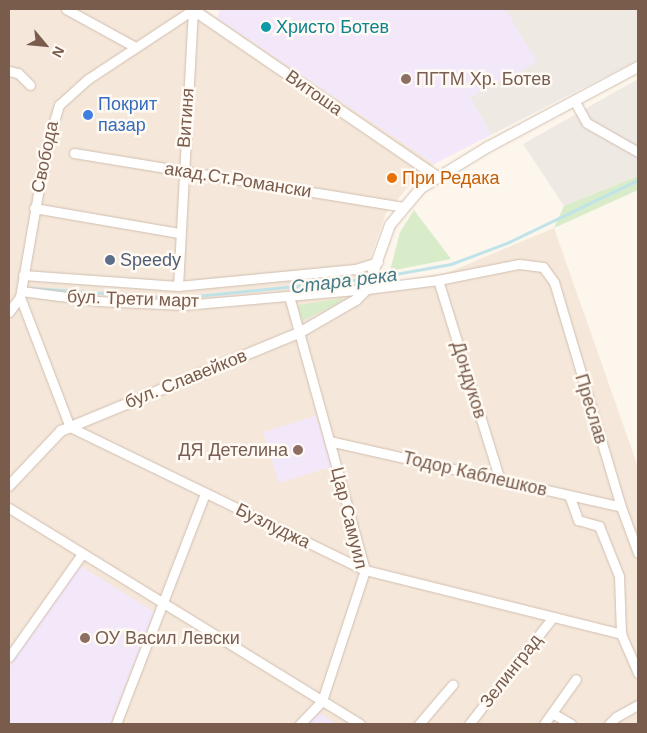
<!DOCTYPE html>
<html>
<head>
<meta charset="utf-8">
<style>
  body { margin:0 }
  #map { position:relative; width:647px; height:733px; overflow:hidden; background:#fdf6ec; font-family:Helvetica,sans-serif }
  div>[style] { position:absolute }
  .residential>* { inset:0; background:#f5e8da }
  .industrial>* { inset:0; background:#efe9e4 }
  .education>* { inset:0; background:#f3e8fa; transform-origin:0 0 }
  .green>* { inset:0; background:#d8ecc9 }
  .stream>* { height:2.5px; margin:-1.25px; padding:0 1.25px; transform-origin:1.25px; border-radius:1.25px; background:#bfe3e8 }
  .roads { filter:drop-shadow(0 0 1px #d1beb0) drop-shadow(0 0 1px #d1beb0) }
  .minor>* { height:9px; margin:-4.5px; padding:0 4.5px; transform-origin:4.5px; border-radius:4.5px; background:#fff }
  .tertiary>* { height:10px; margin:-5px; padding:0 5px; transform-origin:5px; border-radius:5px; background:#fff }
  .dots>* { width:14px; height:14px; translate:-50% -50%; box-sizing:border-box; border:2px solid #fffaf3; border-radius:50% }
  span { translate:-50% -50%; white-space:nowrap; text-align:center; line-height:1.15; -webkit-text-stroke:5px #fffaf3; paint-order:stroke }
  .culture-label { font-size:18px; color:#0d838f }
  .left { translate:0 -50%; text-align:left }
  .education-label { font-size:18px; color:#785e54 }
  .right { translate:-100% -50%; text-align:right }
  .street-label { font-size:18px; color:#7a5c4d }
  .shop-label { font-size:18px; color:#366cbe }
  .food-label { font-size:18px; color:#c56008 }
  .service-label { font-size:18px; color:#4e5e75 }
  .water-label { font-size:19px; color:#437c86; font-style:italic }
  .frame { position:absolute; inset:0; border:10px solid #7a5c4d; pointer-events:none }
  .north { position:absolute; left:20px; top:20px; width:50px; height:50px; -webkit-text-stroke:4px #fffaf3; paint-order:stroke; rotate:118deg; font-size:14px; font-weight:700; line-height:20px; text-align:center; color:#7a5c4d }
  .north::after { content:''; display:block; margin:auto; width:18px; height:22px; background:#7a5c4d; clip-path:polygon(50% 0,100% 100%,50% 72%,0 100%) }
</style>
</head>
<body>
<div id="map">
  <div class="residential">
    <i style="clip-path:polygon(9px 9px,204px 9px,434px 164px,419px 174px,386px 213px,370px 259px,389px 283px,449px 272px,554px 228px,638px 467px,638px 724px,9px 724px)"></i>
  </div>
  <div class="industrial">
    <i style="clip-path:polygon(505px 9px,638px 9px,638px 60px,491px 135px,470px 97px,536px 62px)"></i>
    <i style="clip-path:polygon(638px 79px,638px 176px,564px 206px,523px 144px)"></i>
  </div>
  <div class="education">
    <i style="clip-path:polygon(220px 9px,505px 9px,537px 62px,470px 97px,491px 135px,434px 164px,217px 18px)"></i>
    <i style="left:316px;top:416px;width:53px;height:55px;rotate:73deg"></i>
    <i style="clip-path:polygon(79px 565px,154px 612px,110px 724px,9px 724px,9px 665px)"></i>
    <i style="clip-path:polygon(319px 713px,337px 724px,309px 724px)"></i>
  </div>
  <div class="green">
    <i style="clip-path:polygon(638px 176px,638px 190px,554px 228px,564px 206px)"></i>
    <i style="clip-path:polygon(414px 210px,451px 259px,390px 271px,400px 232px)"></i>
    <i style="clip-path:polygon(345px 298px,335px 305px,302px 321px,298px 305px)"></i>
  </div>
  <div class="stream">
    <i style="left:373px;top:278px;width:79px;rotate:-10.2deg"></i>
    <i style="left:451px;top:264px;width:60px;rotate:-20.6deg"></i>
    <i style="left:507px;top:243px;width:145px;rotate:-25.7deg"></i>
    <i style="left:32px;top:288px;width:144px;rotate:4deg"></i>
    <i style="left:176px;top:298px;width:193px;rotate:-5.7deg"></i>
  </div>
  <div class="roads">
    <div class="minor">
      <i style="left:66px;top:9px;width:79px;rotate:28.8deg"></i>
      <i style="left:9px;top:71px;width:9px;rotate:13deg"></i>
      <i style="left:18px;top:73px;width:17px;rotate:45deg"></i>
      <i style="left:574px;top:100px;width:26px;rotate:61deg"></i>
      <i style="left:587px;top:123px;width:59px;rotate:29.6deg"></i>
      <i style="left:74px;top:153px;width:332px;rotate:9.3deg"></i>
      <i style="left:34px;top:208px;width:147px;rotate:9.8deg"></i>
      <i style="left:23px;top:275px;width:155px;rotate:4.1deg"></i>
      <i style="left:178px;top:286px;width:178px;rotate:-5.5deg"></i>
      <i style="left:355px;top:269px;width:24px;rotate:-17deg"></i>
      <i style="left:438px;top:280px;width:209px;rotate:72.8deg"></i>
      <i style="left:178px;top:286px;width:277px;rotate:-86.9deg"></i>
      <i style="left:21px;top:291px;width:78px;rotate:7.4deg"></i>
      <i style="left:98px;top:301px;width:86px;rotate:2.7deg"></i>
      <i style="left:184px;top:305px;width:184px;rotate:-5deg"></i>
      <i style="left:367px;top:289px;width:72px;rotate:-7.2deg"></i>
      <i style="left:438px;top:280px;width:83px;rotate:-11.2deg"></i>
      <i style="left:519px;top:264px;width:24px;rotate:7deg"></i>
      <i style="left:543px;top:267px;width:19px;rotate:54deg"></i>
      <i style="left:554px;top:282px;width:235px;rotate:73.4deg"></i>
      <i style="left:621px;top:507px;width:49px;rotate:69.7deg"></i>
      <i style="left:289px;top:296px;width:284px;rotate:74.5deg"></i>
      <i style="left:365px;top:570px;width:138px;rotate:108.2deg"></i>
      <i style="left:322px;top:701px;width:32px;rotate:134deg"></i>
      <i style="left:20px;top:297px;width:139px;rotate:69deg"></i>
      <i style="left:70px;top:427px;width:328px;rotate:25.9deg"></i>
      <i style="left:365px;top:570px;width:264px;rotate:14deg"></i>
      <i style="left:9px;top:312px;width:19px;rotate:-54deg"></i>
      <i style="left:20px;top:297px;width:151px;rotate:-80.1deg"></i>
      <i style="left:46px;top:148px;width:45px;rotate:-73.2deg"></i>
      <i style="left:59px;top:105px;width:39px;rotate:-42deg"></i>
      <i style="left:88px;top:79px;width:127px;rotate:-33.4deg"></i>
      <i style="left:329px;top:441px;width:299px;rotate:12.7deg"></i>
      <i style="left:569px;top:495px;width:27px;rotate:70deg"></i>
      <i style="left:578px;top:520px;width:22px;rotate:16deg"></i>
      <i style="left:599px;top:526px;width:54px;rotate:68.2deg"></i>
      <i style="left:619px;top:576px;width:58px;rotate:88deg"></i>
      <i style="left:621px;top:634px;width:43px;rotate:66.4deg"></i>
      <i style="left:9px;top:508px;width:412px;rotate:31.6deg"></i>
      <i style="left:9px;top:657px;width:126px;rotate:-54.7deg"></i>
      <i style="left:552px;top:713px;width:22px;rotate:30deg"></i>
      <i style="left:116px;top:724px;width:248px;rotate:-68.9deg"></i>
      <i style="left:419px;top:724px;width:52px;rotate:-49.6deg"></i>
      <i style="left:469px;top:724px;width:136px;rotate:-51.9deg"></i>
      <i style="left:544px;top:724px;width:55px;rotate:-54.6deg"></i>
      <i style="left:609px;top:724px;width:10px;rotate:-45deg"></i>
      <i style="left:616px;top:717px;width:25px;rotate:-29deg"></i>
    </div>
    <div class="tertiary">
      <i style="left:192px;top:9px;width:296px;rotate:34.4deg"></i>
      <i style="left:9px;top:486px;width:76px;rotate:-46.6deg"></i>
      <i style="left:61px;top:431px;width:257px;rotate:-22.4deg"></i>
      <i style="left:299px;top:333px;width:66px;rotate:-30.1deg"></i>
      <i style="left:356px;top:300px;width:16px;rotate:-45deg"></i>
      <i style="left:367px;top:289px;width:68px;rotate:-70.2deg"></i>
      <i style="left:390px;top:225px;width:48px;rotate:-50deg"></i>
      <i style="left:421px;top:188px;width:79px;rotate:-31.5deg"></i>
      <i style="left:488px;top:147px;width:170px;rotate:-28.1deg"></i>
    </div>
  </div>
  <div class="dots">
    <i style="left:266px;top:27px;background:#0f9aa8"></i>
    <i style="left:406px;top:79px;background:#8d6e63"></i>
    <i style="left:88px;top:115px;background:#3f7fe0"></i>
    <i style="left:392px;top:178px;background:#e8710a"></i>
    <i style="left:110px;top:260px;background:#5c6f8a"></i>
    <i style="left:298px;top:450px;background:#8d6e63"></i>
    <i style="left:85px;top:638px;background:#8d6e63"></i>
  </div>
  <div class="culture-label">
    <span class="left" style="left:276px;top:27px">Христо Ботев</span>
  </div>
  <div class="education-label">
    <span class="left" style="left:416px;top:79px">ПГТМ Хр. Ботев</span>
    <span class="right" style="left:288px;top:450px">ДЯ Детелина</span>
    <span class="left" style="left:95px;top:638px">ОУ Васил Левски</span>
  </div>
  <div class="street-label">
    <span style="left:314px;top:93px;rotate:35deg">Витоша</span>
    <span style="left:186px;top:118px;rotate:-86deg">Витиня</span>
    <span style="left:45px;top:157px;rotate:-78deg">Свобода</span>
    <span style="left:238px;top:180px;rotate:9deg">акад.Ст.Романски</span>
    <span style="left:133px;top:299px;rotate:2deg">бул. Трети март</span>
    <span style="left:186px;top:379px;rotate:-22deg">бул. Славейков</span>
    <span style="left:469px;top:380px;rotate:73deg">Дондуков</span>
    <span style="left:591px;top:409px;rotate:73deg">Преслав</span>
    <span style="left:475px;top:474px;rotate:13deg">Тодор Каблешков</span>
    <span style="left:349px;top:518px;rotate:76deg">Цар Самуил</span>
    <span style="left:273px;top:526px;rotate:26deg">Бузлуджа</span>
    <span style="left:511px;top:671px;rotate:-52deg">Зелинград</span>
  </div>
  <div class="shop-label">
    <span class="left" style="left:98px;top:115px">Покрит<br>пазар</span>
  </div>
  <div class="food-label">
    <span class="left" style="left:402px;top:178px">При Редака</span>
  </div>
  <div class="service-label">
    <span class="left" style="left:120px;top:260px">Speedy</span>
  </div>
  <div class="water-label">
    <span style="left:344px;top:281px;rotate:-7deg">Стара река</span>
  </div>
  <div class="frame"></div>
  <div class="north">N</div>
</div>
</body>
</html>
